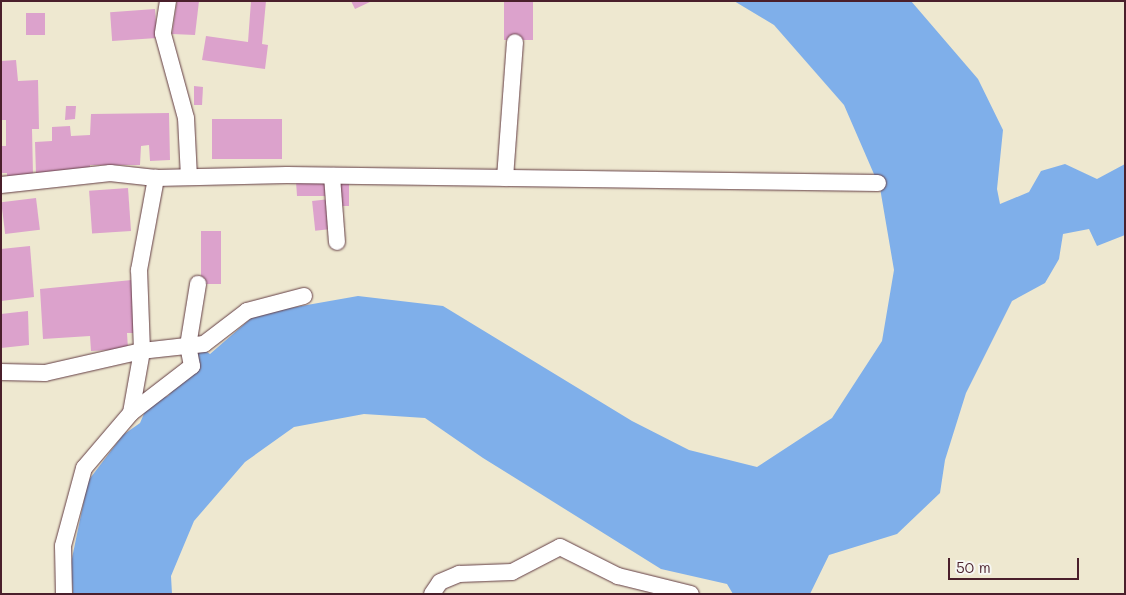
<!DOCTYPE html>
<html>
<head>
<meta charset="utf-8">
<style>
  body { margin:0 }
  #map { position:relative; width:1126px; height:595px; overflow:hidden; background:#eee8d0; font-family:Mali,sans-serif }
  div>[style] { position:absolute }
  .water>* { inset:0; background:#7fafea }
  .building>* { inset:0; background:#dca2cc; transform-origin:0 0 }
  .roads { filter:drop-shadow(0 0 1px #633d44) drop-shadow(0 0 1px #633d44) }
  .minor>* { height:16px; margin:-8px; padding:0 8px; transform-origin:8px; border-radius:8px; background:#fff }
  span { translate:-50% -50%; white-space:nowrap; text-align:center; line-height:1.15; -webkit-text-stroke:4px #f6f6f2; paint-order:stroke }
  .frame { position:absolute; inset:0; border:2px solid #4a1f2b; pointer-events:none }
  .scale { position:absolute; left:948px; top:558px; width:131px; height:22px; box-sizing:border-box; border:2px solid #4a1f2b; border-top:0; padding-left:6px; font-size:15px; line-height:18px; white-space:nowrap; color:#4a1f2b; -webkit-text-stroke:4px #f6f6f2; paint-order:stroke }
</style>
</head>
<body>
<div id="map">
  <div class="water">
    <i style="clip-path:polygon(734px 1px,911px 1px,978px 79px,1003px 130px,997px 189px,1000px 204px,1029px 192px,1041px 171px,1065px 164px,1097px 179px,1125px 164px,1125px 235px,1097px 246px,1089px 229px,1063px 234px,1059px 259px,1045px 283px,1012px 301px,966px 393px,945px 460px,940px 493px,897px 534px,829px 555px,810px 594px,733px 594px,727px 584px,661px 569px,483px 458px,425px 418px,364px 414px,294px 427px,245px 462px,194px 521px,171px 576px,172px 594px,73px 594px,71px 563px,88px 481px,123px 435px,140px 423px,149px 402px,168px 396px,192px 366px,192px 350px,201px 348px,210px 354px,256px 314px,358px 296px,443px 306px,632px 421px,689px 450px,757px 467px,832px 418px,882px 341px,894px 270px,880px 188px,844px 105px,774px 25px)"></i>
  </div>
  <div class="building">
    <i style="clip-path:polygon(177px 1px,199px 1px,195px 35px,172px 34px)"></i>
    <i style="clip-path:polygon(251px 1px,266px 1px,262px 44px,268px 45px,265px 69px,202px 60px,206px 36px,248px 42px)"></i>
    <i style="clip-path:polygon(351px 1px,372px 1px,355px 9px)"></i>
    <i style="left:504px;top:1px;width:29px;height:39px"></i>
    <i style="left:155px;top:9px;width:29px;height:45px;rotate:86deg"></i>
    <i style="left:45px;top:13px;width:22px;height:19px;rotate:90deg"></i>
    <i style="clip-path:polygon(16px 60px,18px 81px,38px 80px,39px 129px,32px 129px,33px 175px,7px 177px,7px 173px,1px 173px,1px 146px,6px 146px,6px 120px,1px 120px,1px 61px)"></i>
    <i style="clip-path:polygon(194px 86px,203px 87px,202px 105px,194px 105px)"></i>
    <i style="clip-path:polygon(66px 106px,76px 106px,75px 119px,65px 120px)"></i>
    <i style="clip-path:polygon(169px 113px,170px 160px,150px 161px,149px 145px,141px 146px,140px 165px,90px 165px,90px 169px,36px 174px,35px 142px,52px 141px,52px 127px,70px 126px,71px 136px,90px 135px,91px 114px)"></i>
    <i style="left:212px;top:119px;width:70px;height:40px"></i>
    <i style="clip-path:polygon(296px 181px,329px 182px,327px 196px,297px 196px)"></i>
    <i style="left:340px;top:181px;width:9px;height:25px"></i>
    <i style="left:128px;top:188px;width:43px;height:39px;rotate:86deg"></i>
    <i style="left:36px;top:198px;width:32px;height:35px;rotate:83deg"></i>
    <i style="left:330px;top:199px;width:30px;height:18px;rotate:84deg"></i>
    <i style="left:201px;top:231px;width:20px;height:53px"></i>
    <i style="clip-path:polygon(30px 246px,34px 297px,1px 301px,1px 249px)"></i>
    <i style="clip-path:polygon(132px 280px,136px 333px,127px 333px,128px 349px,91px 351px,90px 336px,43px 339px,40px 289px)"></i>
    <i style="clip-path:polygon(28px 311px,29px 345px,1px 348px,1px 314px)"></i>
  </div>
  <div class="roads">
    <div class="minor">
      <i style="left:168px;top:1px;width:33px;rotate:99deg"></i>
      <i style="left:163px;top:34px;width:87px;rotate:74.7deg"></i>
      <i style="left:186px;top:118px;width:59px;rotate:87.1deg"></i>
      <i style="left:332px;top:176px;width:66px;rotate:85.7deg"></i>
      <i style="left:505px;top:178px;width:136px;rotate:-85.8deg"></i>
      <i style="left:1px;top:185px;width:110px;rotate:-6.3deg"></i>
      <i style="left:110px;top:173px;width:46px;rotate:6.2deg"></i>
      <i style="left:304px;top:296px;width:59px;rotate:165.3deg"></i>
      <i style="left:247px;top:311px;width:54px;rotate:142.5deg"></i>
      <i style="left:204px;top:344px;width:62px;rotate:173.6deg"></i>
      <i style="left:142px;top:351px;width:81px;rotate:-92.1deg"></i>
      <i style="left:139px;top:270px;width:94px;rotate:-79.5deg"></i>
      <i style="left:156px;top:178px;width:131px;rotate:-1.3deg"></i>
      <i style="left:287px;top:175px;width:591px;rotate:0.78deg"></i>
      <i style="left:1px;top:372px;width:44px;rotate:1.3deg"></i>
      <i style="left:45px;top:373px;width:99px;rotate:-12.8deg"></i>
      <i style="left:142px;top:351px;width:63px;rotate:100.1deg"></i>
      <i style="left:131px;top:413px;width:72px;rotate:130.5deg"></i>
      <i style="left:84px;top:468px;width:81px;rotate:105.1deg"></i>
      <i style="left:63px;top:546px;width:48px;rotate:88.8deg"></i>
      <i style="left:131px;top:413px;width:77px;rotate:-37.6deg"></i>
      <i style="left:192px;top:366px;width:20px;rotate:-101deg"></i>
      <i style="left:188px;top:346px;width:63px;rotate:-80.8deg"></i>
      <i style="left:432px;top:594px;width:14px;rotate:-56deg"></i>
      <i style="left:440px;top:582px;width:21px;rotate:-23deg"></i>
      <i style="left:459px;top:574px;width:53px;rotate:-2.2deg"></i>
      <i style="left:512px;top:572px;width:54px;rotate:-27.5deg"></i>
      <i style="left:560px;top:547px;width:65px;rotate:26.6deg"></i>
      <i style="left:618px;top:576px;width:75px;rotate:13.9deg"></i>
    </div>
  </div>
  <div class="frame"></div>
  <div class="scale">50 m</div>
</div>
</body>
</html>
